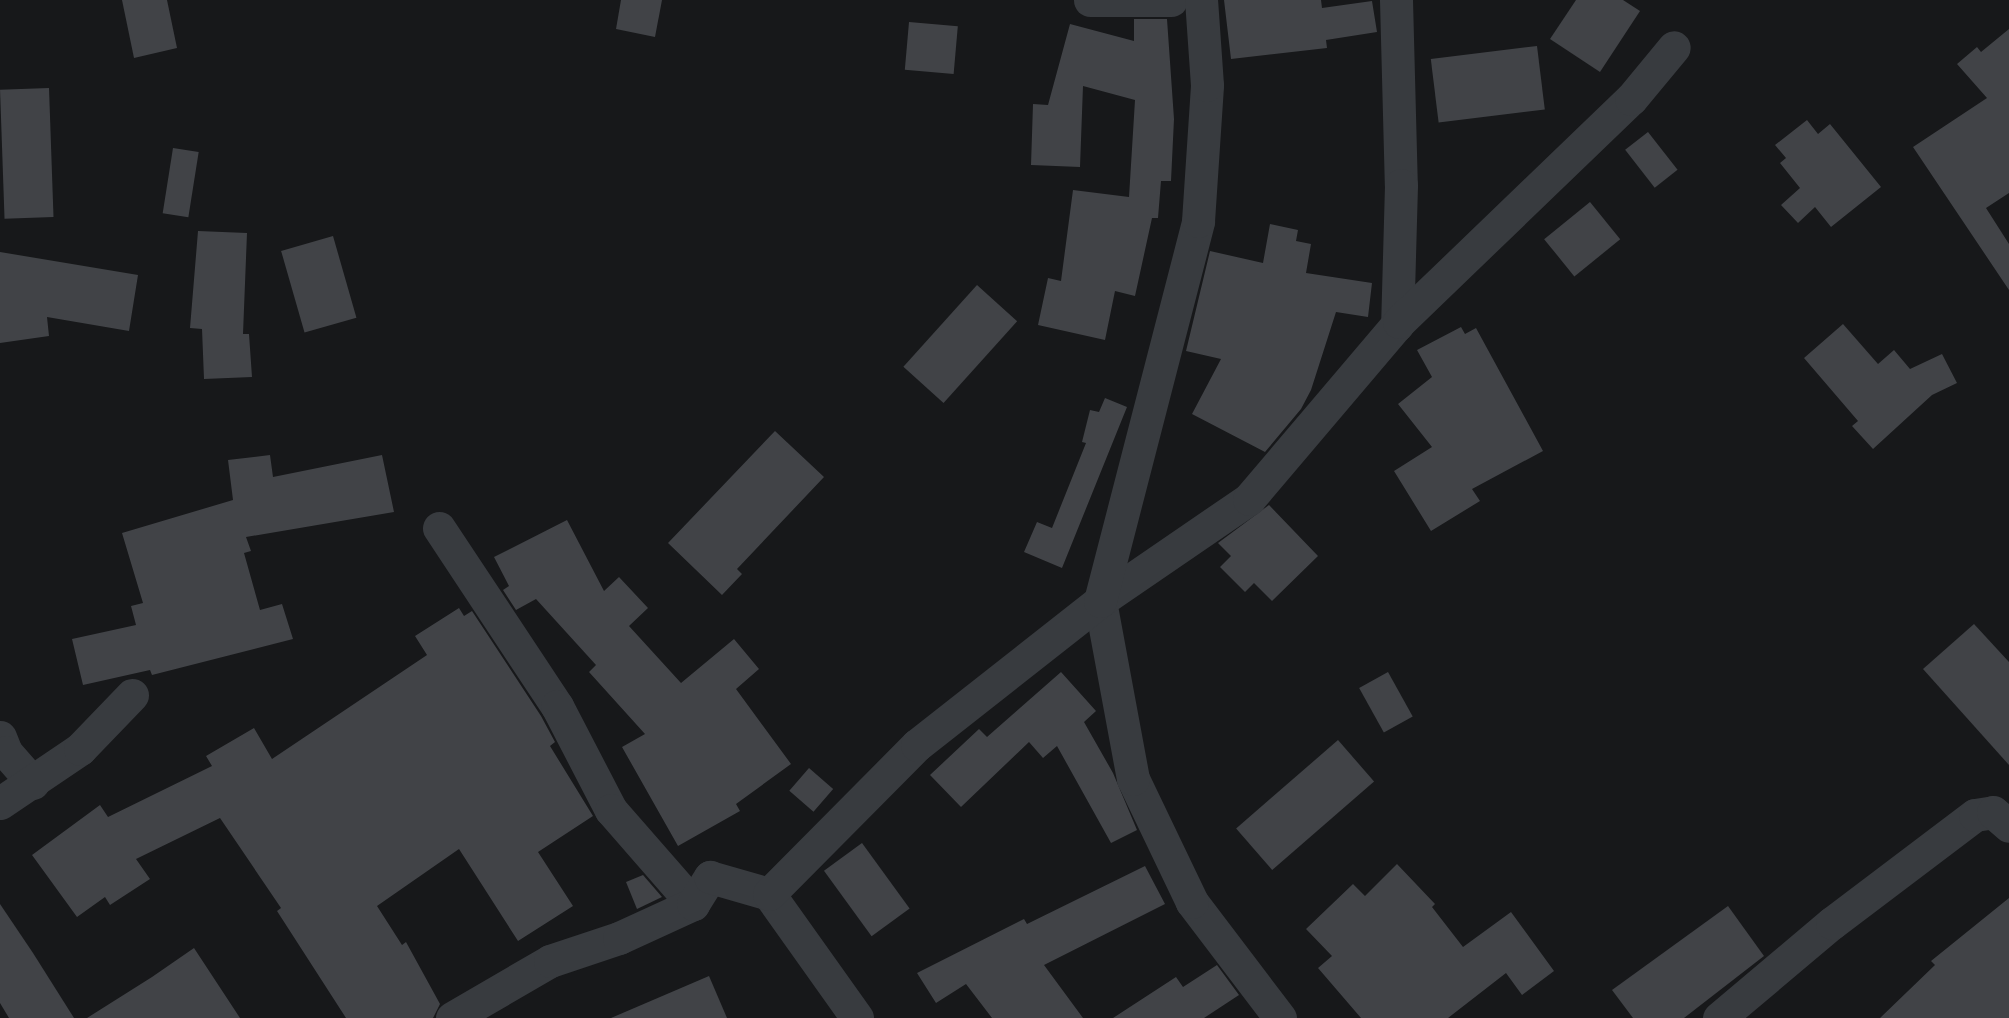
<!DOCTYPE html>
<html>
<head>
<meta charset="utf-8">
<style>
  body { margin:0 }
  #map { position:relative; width:2009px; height:1018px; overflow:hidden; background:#17181a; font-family:Mulish,sans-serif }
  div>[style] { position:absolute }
  .building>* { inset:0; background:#414347; transform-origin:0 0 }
  .minor>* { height:33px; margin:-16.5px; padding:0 16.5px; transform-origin:16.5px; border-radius:16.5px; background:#383b3f }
  .tertiary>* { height:33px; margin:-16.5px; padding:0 16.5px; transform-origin:16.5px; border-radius:16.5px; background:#383b3f }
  span { translate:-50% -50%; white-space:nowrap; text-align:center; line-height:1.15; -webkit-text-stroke:6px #121315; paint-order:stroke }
</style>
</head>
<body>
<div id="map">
  <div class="building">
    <i style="clip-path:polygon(122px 0,167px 0,177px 48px,134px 58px)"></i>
    <i style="clip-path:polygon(621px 0,662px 0,655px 37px,616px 29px)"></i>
    <i style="clip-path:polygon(1224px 0,1321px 0,1322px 8px,1372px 1px,1377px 32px,1326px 40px,1327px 48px,1231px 59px)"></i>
    <i style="clip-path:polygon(1576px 0,1623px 0,1640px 11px,1600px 72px,1550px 39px)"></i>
    <i style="clip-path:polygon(1134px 19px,1167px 19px,1174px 119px,1171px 181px,1161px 181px,1158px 218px,1152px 218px,1135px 296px,1115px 291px,1105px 340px,1038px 325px,1048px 278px,1061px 281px,1073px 190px,1129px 197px,1135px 100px,1083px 86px,1080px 167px,1031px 165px,1033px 104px,1048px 105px,1070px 24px,1134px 41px)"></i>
    <i style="left:909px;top:22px;width:49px;height:48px;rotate:5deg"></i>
    <i style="clip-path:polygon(2009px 29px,2009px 193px,1986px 208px,2009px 244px,2009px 290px,1913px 147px,1987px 98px,1957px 64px,1977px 47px,1981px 52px)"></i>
    <i style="left:1537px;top:46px;width:64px;height:107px;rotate:83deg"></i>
    <i style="left:49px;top:88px;width:129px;height:49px;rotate:88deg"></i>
    <i style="clip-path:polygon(1807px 120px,1818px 134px,1830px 124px,1881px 187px,1831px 227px,1815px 207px,1798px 223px,1781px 205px,1800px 188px,1780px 163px,1786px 158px,1775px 145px)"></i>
    <i style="left:1648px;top:132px;width:48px;height:29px;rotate:52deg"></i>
    <i style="left:173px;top:148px;width:26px;height:66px;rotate:9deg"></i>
    <i style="left:1590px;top:202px;width:48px;height:59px;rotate:51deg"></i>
    <i style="clip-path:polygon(1270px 224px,1298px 230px,1296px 241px,1311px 244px,1306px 273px,1372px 283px,1368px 317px,1336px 312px,1311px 390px,1301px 409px,1265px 452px,1192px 414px,1221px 359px,1186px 351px,1210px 251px,1263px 263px)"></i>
    <i style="clip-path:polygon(198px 231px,247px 233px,243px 334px,249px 334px,252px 377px,204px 379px,202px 329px,190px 328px)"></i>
    <i style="left:333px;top:236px;width:85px;height:54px;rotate:74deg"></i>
    <i style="clip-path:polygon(0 252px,138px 275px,129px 331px,47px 317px,49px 336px,0 343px)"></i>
    <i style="left:977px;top:285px;width:54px;height:110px;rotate:42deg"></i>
    <i style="clip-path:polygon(1843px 324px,1878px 364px,1894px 350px,1910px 369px,1942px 354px,1957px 383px,1932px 395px,1873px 449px,1852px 426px,1858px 421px,1804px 358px)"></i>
    <i style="clip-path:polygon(1461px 327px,1465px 334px,1476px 328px,1543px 451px,1472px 489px,1480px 501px,1431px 531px,1394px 471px,1432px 447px,1398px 404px,1432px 377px,1417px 350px)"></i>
    <i style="clip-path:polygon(1105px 398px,1127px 407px,1062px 568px,1024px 552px,1037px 522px,1052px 528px,1086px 443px,1082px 442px,1090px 410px,1099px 412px)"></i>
    <i style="clip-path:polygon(775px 431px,824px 477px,737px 569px,742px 574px,722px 595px,668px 543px)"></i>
    <i style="clip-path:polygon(270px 455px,273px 477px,382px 455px,394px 512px,246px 537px,251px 551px,244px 553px,260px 610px,282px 604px,293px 639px,152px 675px,150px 670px,83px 685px,72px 639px,136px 625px,131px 606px,143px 603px,122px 533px,233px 500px,228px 460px)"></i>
    <i style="clip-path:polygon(1269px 505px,1318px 556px,1272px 601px,1254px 583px,1245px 592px,1220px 567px,1231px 556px,1218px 543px)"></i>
    <i style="clip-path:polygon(567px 520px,604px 591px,619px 577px,648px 608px,629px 626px,681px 683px,734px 639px,759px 669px,736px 689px,791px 764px,736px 804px,740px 811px,678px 846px,622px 747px,645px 734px,589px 672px,596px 665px,536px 599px,516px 610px,503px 590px,509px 586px,494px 557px)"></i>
    <i style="clip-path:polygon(459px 608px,464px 616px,472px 611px,541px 716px,555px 742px,550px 746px,593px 816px,538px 852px,573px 906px,518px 941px,459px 849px,377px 906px,402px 945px,406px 942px,440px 1004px,433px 1018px,346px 1018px,277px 911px,281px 908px,220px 818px,136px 859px,150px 879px,110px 905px,105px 897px,77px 917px,32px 855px,100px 805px,108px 817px,212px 766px,206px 756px,254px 728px,272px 759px,427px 655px,415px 636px)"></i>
    <i style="clip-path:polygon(1974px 624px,2009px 662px,2009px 765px,1923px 669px)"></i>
    <i style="clip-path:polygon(1061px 672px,1096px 711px,1084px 722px,1113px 773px,1137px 830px,1111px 843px,1057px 746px,1043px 758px,1029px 742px,961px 807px,930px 775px,979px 729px,987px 737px)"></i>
    <i style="left:1388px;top:672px;width:51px;height:33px;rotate:61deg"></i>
    <i style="left:1338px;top:740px;width:55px;height:135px;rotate:49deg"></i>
    <i style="left:809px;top:768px;width:32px;height:30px;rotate:41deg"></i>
    <i style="left:862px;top:843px;width:81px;height:47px;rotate:54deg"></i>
    <i style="clip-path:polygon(1397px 864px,1435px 904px,1432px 907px,1463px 947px,1511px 912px,1554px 971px,1522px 995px,1506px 973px,1448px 1018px,1361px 1018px,1318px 968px,1332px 956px,1306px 929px,1353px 884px,1365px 896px)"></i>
    <i style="clip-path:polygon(1145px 866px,1165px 904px,1044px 965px,1083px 1018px,992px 1018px,966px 984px,936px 1003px,917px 973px,1024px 919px,1027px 924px)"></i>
    <i style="clip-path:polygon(643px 875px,662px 897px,637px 909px,626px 882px)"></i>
    <i style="clip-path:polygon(2009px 898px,2009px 1018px,1880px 1018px,1935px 965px,1931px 961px)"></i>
    <i style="clip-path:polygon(0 904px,33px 953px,74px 1018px,9px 1018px,0 1003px)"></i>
    <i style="clip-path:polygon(1728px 906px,1764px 956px,1684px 1018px,1633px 1018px,1612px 990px)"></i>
    <i style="clip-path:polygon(194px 948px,240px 1018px,87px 1018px,152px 977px)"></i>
    <i style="clip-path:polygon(1217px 965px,1239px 995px,1204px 1018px,1113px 1018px,1176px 977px,1183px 987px)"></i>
    <i style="clip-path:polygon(709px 976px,727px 1018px,611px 1018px)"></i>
  </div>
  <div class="minor">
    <i style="left:1090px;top:0;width:81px"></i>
    <i style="left:1396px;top:0;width:185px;rotate:88.5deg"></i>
    <i style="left:1401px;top:185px;width:140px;rotate:91.6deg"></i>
    <i style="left:439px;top:528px;width:214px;rotate:56.5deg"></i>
    <i style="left:557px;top:706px;width:117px;rotate:62.6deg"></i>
    <i style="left:611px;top:810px;width:125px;rotate:48.9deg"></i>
    <i style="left:0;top:737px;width:16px;rotate:68deg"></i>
    <i style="left:6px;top:752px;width:41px;rotate:48.9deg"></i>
    <i style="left:0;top:803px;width:97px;rotate:-34deg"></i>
    <i style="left:80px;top:749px;width:75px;rotate:-46.1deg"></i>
    <i style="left:769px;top:894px;width:152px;rotate:54.6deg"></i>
    <i style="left:1280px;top:1018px;width:146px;rotate:-127.2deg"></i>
    <i style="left:1192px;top:902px;width:136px;rotate:-115.6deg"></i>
    <i style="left:1133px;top:779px;width:181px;rotate:-100.5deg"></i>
    <i style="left:1100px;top:601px;width:181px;rotate:-34.4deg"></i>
    <i style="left:1249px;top:499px;width:232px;rotate:-49.7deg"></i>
    <i style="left:1399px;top:322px;width:322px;rotate:-43.9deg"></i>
    <i style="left:1631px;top:99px;width:67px;rotate:-50.4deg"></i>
    <i style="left:1719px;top:1018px;width:148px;rotate:-40.1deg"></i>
    <i style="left:1832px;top:923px;width:179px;rotate:-37.1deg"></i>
    <i style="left:1975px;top:815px;width:18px;rotate:-9deg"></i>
    <i style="left:1993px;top:812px;width:21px;rotate:41deg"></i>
  </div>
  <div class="tertiary">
    <i style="left:452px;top:1018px;width:113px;rotate:-30.2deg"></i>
    <i style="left:550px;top:961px;width:73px;rotate:-18.4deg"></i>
    <i style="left:619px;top:938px;width:81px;rotate:-24.7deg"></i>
    <i style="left:693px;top:904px;width:32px;rotate:-58deg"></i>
    <i style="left:710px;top:877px;width:61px;rotate:16.1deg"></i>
    <i style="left:769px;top:894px;width:210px;rotate:-45.2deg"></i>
    <i style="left:917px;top:745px;width:233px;rotate:-38.2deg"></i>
    <i style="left:1100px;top:601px;width:392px;rotate:-75.5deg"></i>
    <i style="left:1198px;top:221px;width:136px;rotate:-86.2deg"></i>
    <i style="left:1207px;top:85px;width:85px;rotate:-94deg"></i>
  </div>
</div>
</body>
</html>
